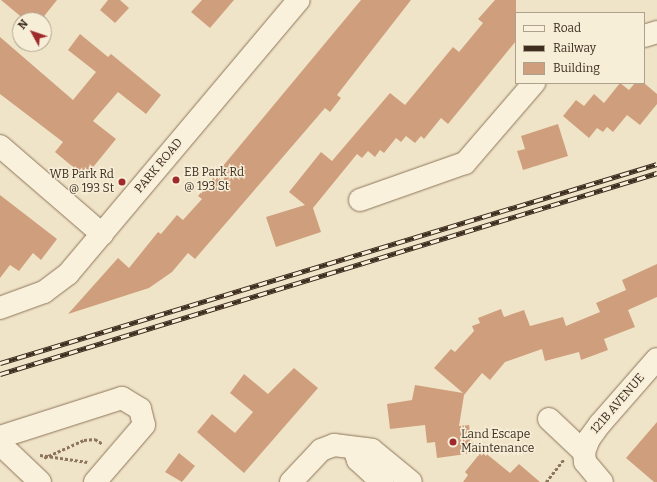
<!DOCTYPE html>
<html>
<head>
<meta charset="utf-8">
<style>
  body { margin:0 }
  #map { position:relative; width:657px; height:482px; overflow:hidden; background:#f0e4c8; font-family:Bitter,serif }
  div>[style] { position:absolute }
  .building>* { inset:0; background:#cf9f7d }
  .path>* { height:2.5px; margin-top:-1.25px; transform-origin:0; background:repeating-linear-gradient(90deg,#8d765c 0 3px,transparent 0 5px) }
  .roads { filter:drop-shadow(0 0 1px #8d765c) drop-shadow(0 0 1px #8d765c) }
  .minor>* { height:22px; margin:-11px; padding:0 11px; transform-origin:11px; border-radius:11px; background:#faf1dc }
  .rail>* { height:4.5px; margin-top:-2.25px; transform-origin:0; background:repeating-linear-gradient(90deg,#f7eed8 0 9px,#3d2e20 0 18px); box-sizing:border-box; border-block:1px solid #3d2e20 }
  .dots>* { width:11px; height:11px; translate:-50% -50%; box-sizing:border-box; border:2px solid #f7eed8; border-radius:50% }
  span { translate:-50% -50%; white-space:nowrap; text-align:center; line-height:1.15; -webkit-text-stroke:3px #f7eed8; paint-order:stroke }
  .street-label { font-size:12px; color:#3d2e20 }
  .poi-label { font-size:12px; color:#3d2e20 }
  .left { translate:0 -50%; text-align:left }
  .right { translate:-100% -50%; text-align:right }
  .legend { position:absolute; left:515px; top:12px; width:130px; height:72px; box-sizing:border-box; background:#f7eed8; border:1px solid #ada18e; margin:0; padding:5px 7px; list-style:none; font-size:12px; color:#3d2e20 }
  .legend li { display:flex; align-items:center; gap:8px; height:20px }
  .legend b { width:20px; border:1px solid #ada18e }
  .north { position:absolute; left:12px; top:12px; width:40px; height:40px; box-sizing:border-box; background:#f7eed8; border:1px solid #ada18e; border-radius:50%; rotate:310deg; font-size:11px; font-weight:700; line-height:16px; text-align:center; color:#3d2e20 }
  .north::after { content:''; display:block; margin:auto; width:14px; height:18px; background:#9e2a2b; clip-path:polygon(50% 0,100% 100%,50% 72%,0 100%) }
</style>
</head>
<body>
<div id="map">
  <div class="building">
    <i style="clip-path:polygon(1px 0,57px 0,41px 20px,25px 20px)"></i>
    <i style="clip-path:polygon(108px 0,120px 0,129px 8px,115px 23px,100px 10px)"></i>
    <i style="clip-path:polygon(202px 0,234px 0,210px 28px,191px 12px)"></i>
    <i style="clip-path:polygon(361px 0,411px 0,337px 95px,341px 98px,330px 112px,325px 108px,195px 259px,188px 253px,172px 272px,149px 288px,68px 314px,118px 258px,129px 268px,158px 232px,161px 234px,177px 215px,183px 220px,202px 199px,198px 196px)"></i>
    <i style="clip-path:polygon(495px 0,516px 0,516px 41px,448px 124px,441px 118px,424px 139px,421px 136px,415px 143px,406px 136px,401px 142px,396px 138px,384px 153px,380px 150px,375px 157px,368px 151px,362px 158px,357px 154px,313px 208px,321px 232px,276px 247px,266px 217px,305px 205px,289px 192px,321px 152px,332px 161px,390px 93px,405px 105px,453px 47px,459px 52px,483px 23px,478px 19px)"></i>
    <i style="clip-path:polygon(80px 34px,108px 57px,111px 54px,161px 95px,146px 114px,118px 92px,93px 121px,116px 139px,85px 177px,55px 152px,63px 142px,0 94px,0 37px,73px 100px,96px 72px,68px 50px)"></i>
    <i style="clip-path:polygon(620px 83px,629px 90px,635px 83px,644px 83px,657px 94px,657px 104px,640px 125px,627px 115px,613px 132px,607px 127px,603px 132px,597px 128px,589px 138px,563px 116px,576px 100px,584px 106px,594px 94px,604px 103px)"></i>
    <i style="clip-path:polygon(558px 124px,568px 156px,523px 170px,517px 151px,525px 149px,521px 136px)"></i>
    <i style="clip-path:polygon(0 195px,57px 239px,41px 260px,33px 253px,19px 271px,10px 265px,0 278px)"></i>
    <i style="clip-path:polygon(657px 264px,657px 297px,628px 310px,635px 327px,604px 339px,608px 350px,581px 360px,579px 352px,545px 361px,542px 349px,505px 362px,490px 380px,482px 373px,464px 395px,459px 426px,469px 425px,472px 442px,510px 473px,519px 464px,540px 482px,463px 482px,468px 475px,465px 472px,481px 452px,437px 458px,435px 442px,427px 443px,425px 425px,390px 429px,387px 404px,412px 400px,415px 385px,463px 393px,434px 368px,451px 349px,455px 352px,474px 331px,472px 326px,480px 323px,478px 318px,501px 309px,504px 317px,524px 310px,530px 326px,563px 317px,566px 326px,600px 312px,596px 303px,626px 290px,622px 280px)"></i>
    <i style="clip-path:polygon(294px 368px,318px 388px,244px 473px,197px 432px,212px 414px,235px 433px,253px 412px,230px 393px,244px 374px,268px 394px)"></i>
    <i style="clip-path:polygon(657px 422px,657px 482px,654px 482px,626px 458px)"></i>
    <i style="clip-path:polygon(179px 453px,195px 466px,182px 482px,165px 472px)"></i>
  </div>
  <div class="path">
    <i style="left:40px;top:455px;width:48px;rotate:8.5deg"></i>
    <i style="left:44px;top:458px;width:44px;rotate:-24.2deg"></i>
    <i style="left:84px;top:440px;width:11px;rotate:-5deg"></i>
    <i style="left:95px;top:439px;width:9px;rotate:32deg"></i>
    <i style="left:546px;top:482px;width:29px;rotate:-52deg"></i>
  </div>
  <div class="roads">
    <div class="minor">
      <i style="left:644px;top:36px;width:14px;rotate:-17deg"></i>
      <i style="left:0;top:146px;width:135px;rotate:40.8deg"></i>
      <i style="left:360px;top:200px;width:111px;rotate:-19.4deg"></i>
      <i style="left:465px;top:163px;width:106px;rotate:-49.2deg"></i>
      <i style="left:0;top:308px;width:47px;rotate:-20deg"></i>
      <i style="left:44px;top:292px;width:30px;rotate:-37deg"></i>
      <i style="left:68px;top:274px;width:358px;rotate:-49.9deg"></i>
      <i style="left:549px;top:419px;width:48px;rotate:43.3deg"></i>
      <i style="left:584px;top:452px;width:10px;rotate:84deg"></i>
      <i style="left:585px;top:462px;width:26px;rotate:50deg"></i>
      <i style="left:0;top:437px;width:128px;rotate:-17.7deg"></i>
      <i style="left:122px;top:398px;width:21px;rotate:31deg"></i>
      <i style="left:140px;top:409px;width:16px;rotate:76deg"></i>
      <i style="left:144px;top:425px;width:75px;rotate:130.7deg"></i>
      <i style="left:0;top:444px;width:55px;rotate:43.5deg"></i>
      <i style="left:354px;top:449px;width:12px;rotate:70deg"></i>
      <i style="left:358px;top:460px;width:33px;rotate:43deg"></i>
      <i style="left:584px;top:452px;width:14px;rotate:-69deg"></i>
      <i style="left:589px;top:439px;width:19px;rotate:-54deg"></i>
      <i style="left:600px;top:424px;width:86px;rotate:-48.8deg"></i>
      <i style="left:291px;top:482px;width:44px;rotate:-46.8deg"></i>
      <i style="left:321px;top:450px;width:14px;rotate:-21deg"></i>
      <i style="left:334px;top:445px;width:38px;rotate:7deg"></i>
      <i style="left:372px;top:450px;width:50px;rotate:39.4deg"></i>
    </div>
  </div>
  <div class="rail">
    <i style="left:0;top:363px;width:686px;rotate:-16.85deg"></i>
    <i style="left:0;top:374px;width:687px;rotate:-17.01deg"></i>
  </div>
  <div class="dots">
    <i style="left:176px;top:180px;background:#9e2a2b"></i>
    <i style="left:122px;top:182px;background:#9e2a2b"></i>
    <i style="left:453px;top:442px;background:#9e2a2b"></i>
  </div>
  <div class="street-label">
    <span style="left:159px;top:166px;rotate:-50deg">PARK ROAD</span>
    <span style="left:618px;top:404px;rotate:-49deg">121B AVENUE</span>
  </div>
  <div class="poi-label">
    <span class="left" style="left:184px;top:180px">EB Park Rd<br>@ 193 St</span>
    <span class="right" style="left:114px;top:182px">WB Park Rd<br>@ 193 St</span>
    <span class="left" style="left:461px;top:442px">Land Escape<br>Maintenance</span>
  </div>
  <ul class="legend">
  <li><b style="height:5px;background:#faf1dc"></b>Road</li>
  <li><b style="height:5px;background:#3d2e20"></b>Railway</li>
  <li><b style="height:11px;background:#cf9f7d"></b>Building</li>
  </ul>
  <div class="north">N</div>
</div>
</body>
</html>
